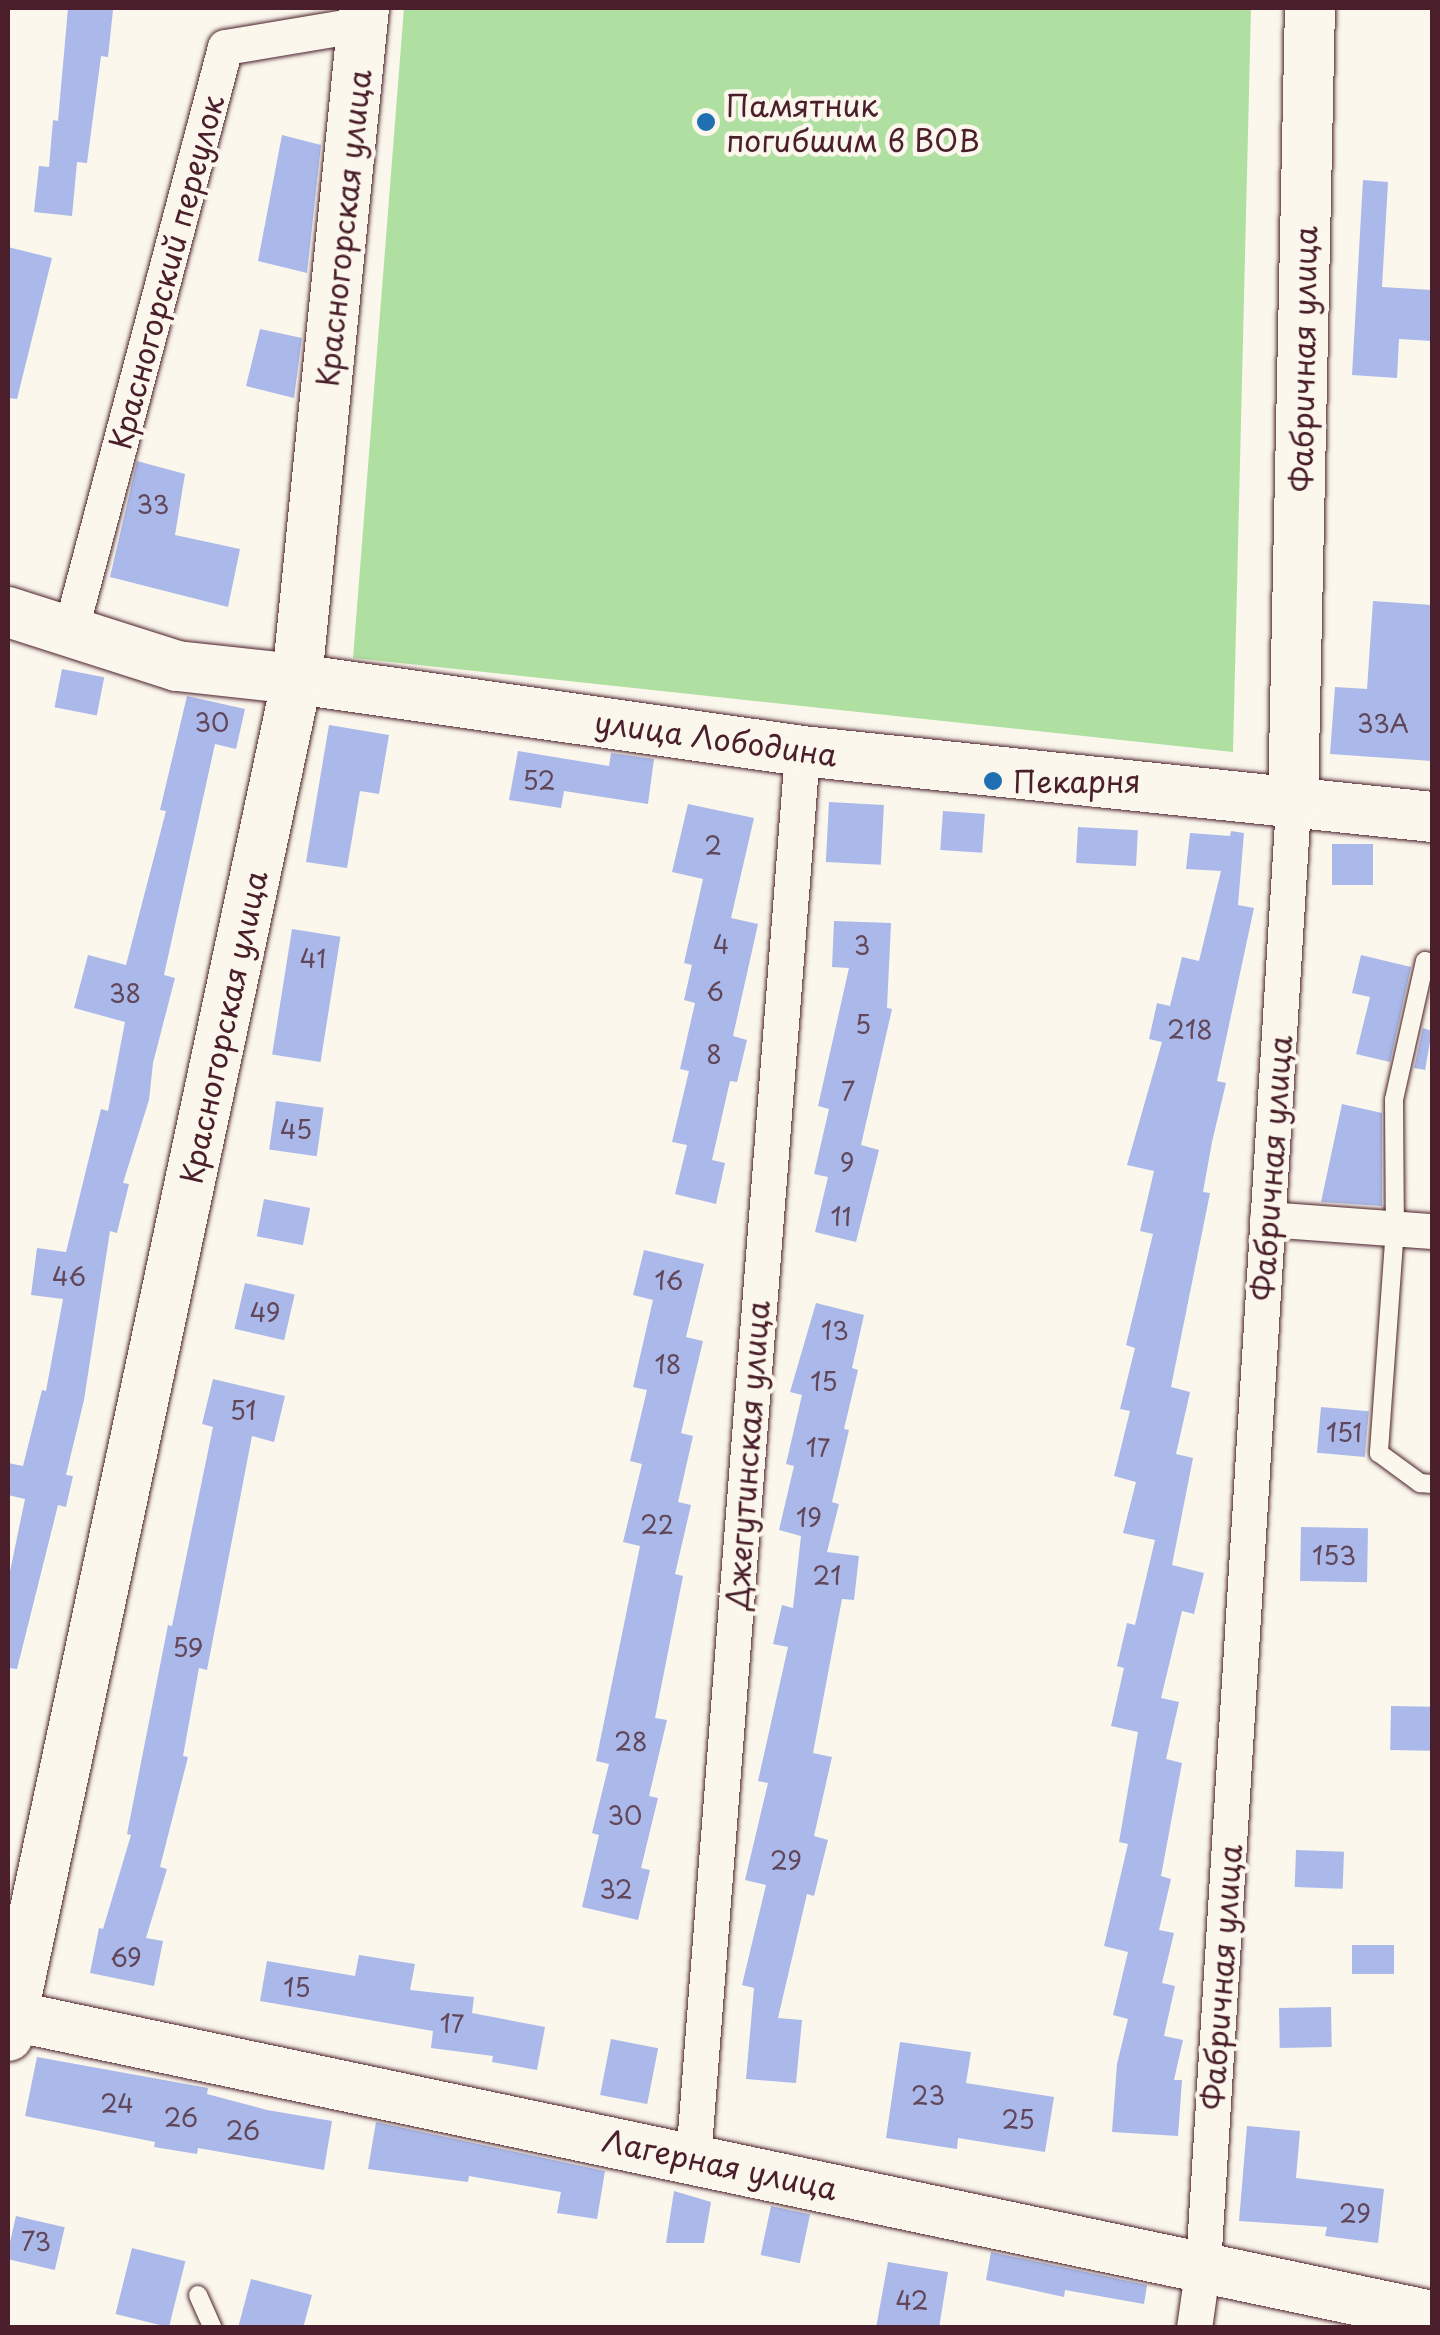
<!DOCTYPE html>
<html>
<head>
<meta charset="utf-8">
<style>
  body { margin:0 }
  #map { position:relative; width:1440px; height:2335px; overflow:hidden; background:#fbf7ec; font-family:"Playpen Sans",sans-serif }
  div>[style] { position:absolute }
  .green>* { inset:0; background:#afe0a1 }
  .building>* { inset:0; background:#aab9e9; transform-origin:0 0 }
  .roads { filter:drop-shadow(0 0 2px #4a1f2b) drop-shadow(0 0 2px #4a1f2b) }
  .lane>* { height:18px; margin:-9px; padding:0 9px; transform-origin:9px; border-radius:9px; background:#fbf7ec }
  .street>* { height:35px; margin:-17.5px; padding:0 17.5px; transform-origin:17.5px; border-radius:17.5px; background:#fbf7ec }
  .secondary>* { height:50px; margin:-25px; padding:0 25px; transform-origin:25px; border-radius:25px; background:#fbf7ec }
  .dots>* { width:28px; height:28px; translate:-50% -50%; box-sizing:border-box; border:5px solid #fbf7ec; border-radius:50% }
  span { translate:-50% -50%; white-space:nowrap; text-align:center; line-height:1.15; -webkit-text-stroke:9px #fbf7ec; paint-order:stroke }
  .number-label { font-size:25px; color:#62465a }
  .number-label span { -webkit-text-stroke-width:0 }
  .poi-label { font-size:30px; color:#4a1f2b }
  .left { translate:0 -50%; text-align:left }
  .street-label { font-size:30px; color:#4a1f2b }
  .frame { position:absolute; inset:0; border:10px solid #4a1f2b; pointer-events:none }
</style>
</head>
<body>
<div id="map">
  <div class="green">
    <i style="clip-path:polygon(404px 8px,1251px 8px,1233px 752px,353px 658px)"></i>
  </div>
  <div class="building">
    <i style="clip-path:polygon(68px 8px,113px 10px,108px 57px,101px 56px,87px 163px,77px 162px,72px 216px,34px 212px,39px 166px,49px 167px,53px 120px,58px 121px)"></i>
    <i style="clip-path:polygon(282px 135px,321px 145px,307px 273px,258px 261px)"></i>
    <i style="clip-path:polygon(1363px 180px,1388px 182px,1382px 287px,1432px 290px,1432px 341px,1399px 339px,1397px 378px,1352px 375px)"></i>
    <i style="clip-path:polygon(8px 247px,52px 258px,17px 399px,8px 398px)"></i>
    <i style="clip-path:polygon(260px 329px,302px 338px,294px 398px,246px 386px)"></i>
    <i style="clip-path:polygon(137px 461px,185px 474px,175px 535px,240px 549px,228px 607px,110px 577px)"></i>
    <i style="clip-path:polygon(1373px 601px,1432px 605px,1432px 761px,1330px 754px,1335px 687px,1367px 689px)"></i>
    <i style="left:62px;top:669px;width:43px;height:39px;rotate:11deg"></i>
    <i style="clip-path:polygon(187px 696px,245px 709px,236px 749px,215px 744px,164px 975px,175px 978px,153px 1063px,149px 1100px,123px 1183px,129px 1184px,117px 1233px,110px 1231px,84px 1400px,66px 1475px,73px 1476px,66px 1507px,58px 1505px,17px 1669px,8px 1668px,8px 1581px,25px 1499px,8px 1495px,8px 1463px,23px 1466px,42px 1390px,46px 1391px,63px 1299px,31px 1295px,37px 1248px,66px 1252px,101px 1109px,108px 1111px,125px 1022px,74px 1008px,88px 955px,126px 965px,166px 811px,160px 810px)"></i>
    <i style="clip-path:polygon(329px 725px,389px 735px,379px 794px,360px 791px,347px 868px,306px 862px)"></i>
    <i style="clip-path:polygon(518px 751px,609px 766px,611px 753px,654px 759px,648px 804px,564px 791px,561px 808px,509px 800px)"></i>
    <i style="left:829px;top:802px;width:55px;height:60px;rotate:3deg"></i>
    <i style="clip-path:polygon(688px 804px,754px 818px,731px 918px,758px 924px,733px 1036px,747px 1040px,737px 1082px,730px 1081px,712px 1160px,725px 1163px,716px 1204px,675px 1194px,687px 1145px,672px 1142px,689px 1071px,680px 1069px,695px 1003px,684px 1000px,692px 965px,684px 963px,703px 879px,672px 872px)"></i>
    <i style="left:943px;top:811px;width:42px;height:39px;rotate:4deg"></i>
    <i style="left:1078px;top:827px;width:60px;height:36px;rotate:3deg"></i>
    <i style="clip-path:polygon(1231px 831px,1244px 833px,1238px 905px,1254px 908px,1217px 1081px,1226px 1083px,1212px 1142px,1203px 1192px,1210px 1193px,1171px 1387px,1190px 1392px,1176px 1454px,1193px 1458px,1172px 1565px,1204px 1573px,1194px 1614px,1182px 1611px,1161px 1698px,1179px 1702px,1166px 1759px,1182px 1763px,1161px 1876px,1171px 1879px,1159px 1930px,1174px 1933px,1162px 1983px,1175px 1986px,1164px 2036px,1183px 2040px,1174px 2080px,1182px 2080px,1178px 2136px,1112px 2132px,1117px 2064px,1128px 2019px,1113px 2015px,1128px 1952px,1104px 1946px,1128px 1844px,1119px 1842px,1138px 1732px,1111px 1726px,1124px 1668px,1117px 1666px,1127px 1623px,1135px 1625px,1155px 1540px,1123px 1533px,1136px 1482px,1114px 1476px,1130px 1411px,1120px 1409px,1135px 1348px,1126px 1345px,1153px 1234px,1140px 1231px,1154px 1171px,1127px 1165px,1162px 1042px,1149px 1039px,1157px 1003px,1170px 1006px,1182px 957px,1199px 961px,1221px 871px,1186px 869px,1190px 833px,1230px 836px)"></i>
    <i style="left:1332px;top:844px;width:41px;height:41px"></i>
    <i style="clip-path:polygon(834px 921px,891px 923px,887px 1008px,892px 1009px,861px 1145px,879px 1150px,856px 1242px,815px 1232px,828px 1177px,814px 1174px,829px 1109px,818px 1106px,849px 968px,832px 967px)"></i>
    <i style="left:292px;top:929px;width:49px;height:127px;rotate:9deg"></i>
    <i style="clip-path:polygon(1361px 955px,1411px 967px,1390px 1062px,1356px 1054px,1370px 997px,1352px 993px)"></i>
    <i style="clip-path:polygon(1423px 1028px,1432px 1031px,1425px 1070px,1414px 1068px)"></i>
    <i style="left:276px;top:1101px;width:48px;height:49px;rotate:8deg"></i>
    <i style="clip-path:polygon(1342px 1104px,1382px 1113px,1382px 1206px,1321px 1202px)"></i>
    <i style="left:264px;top:1199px;width:47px;height:38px;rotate:11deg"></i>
    <i style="clip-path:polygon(644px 1250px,704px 1264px,686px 1337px,703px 1341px,681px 1433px,693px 1436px,678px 1502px,691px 1505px,675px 1574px,683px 1576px,655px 1718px,667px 1720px,649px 1796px,658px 1798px,641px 1868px,650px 1870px,638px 1920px,582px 1907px,599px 1835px,592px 1833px,609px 1764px,596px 1761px,640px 1546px,623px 1542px,642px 1464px,630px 1461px,647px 1390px,633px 1387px,653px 1300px,633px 1295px)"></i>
    <i style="left:245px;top:1283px;width:51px;height:47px;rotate:13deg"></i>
    <i style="clip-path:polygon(816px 1303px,864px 1315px,852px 1368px,858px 1370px,844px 1429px,849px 1430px,832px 1502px,839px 1504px,827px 1552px,859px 1556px,854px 1600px,842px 1599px,813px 1753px,832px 1757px,814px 1836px,828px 1840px,814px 1896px,807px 1894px,778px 2018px,802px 2020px,796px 2083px,746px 2079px,754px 1988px,742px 1985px,766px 1885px,745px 1880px,768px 1783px,758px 1781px,788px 1647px,773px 1644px,782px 1605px,793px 1608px,801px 1536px,779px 1530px,794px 1466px,786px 1464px,802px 1395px,790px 1392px)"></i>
    <i style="clip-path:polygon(213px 1379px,285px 1396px,274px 1442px,252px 1436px,207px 1670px,199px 1668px,183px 1756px,188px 1757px,160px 1867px,167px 1869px,146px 1938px,163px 1941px,154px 1986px,90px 1973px,99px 1928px,103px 1929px,131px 1835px,127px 1834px,168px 1625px,172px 1626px,213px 1427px,202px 1424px)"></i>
    <i style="left:1321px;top:1407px;width:48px;height:46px;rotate:5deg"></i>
    <i style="left:1301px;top:1527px;width:67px;height:54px;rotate:1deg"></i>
    <i style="left:1391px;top:1706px;width:41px;height:44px;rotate:1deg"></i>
    <i style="left:1296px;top:1850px;width:48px;height:37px;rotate:2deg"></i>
    <i style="left:1394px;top:1945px;width:29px;height:42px;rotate:90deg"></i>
    <i style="clip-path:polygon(359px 1955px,415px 1964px,410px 1990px,474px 1997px,472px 2013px,545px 2027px,537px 2070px,492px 2062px,493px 2056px,431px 2048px,433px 2031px,260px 2001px,267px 1961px,355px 1976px)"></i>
    <i style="left:1331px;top:2007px;width:40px;height:52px;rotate:89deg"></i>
    <i style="left:611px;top:2039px;width:48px;height:57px;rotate:11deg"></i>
    <i style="clip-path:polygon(900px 2042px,971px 2052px,966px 2083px,1054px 2097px,1045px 2152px,958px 2138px,957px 2149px,886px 2138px)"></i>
    <i style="clip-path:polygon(37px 2057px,208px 2088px,207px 2094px,267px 2110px,332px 2121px,324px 2170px,198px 2148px,197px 2154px,154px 2147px,155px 2142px,25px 2116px)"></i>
    <i style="clip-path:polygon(376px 2122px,605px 2171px,597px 2219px,557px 2213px,561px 2192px,469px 2176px,468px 2182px,368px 2169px)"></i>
    <i style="clip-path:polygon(1247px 2126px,1300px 2131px,1296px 2178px,1384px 2189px,1378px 2243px,1325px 2236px,1327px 2227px,1239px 2221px)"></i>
    <i style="clip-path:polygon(674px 2191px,711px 2202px,704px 2243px,666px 2243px)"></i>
    <i style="left:771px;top:2206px;width:40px;height:50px;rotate:12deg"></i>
    <i style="left:16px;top:2216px;width:50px;height:44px;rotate:13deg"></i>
    <i style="left:132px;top:2248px;width:55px;height:68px;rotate:14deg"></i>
    <i style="clip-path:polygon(991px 2252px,1147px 2285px,1144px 2304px,1065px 2290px,1064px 2297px,986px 2280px)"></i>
    <i style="clip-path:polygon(888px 2262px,948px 2272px,939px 2328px,876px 2328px)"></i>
    <i style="clip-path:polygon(251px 2279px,312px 2295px,303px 2328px,238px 2328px)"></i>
  </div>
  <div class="roads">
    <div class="lane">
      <i style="left:1432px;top:963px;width:7px;rotate:-164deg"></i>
      <i style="left:1425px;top:961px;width:142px;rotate:102.6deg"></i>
      <i style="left:1394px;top:1100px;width:128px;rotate:89.6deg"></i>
      <i style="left:1395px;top:1228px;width:226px;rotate:94.1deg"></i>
      <i style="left:1379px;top:1453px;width:51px;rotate:36.2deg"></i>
      <i style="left:1420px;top:1483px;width:12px;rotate:5deg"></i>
      <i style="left:198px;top:2295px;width:36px;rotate:66deg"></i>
    </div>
    <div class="street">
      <i style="left:70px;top:632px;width:605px;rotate:-75.16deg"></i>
      <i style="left:225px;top:47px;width:140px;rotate:-9.5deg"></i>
      <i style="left:1267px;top:1219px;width:165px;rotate:4.2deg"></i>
      <i style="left:693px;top:2159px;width:1412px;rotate:-85.57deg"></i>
      <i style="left:1194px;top:2328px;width:64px;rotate:-81.9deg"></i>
      <i style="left:1203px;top:2265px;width:1464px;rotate:-86.47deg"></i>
    </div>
    <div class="secondary">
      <i style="left:8px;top:612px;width:177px;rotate:17.7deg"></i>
      <i style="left:177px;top:666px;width:121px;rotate:6.2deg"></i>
      <i style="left:297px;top:679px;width:510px;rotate:8.11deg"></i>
      <i style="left:802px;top:751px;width:633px;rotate:5.98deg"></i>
      <i style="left:1293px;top:804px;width:796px;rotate:-88.78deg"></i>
      <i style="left:8px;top:2015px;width:1455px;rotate:11.94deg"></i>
      <i style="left:8px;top:2036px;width:1387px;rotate:-77.98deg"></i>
      <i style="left:297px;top:679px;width:674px;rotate:-84.3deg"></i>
    </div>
  </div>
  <div class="dots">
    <i style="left:706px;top:122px;background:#1f6fb2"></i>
    <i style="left:993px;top:781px;background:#1f6fb2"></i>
  </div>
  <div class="number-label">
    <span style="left:153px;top:504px">33</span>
    <span style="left:212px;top:722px">30</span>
    <span style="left:1383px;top:723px">33А</span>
    <span style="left:539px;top:780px">52</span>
    <span style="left:713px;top:845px">2</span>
    <span style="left:721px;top:944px">4</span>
    <span style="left:862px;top:945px">3</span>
    <span style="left:313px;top:958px">41</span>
    <span style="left:715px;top:991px">6</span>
    <span style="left:125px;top:993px">38</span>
    <span style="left:863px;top:1024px">5</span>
    <span style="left:1190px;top:1029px">218</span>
    <span style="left:714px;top:1054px">8</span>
    <span style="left:848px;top:1091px">7</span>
    <span style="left:296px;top:1129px">45</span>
    <span style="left:847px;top:1162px">9</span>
    <span style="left:841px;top:1216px">11</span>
    <span style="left:69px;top:1276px">46</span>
    <span style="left:669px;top:1280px">16</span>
    <span style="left:265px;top:1312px">49</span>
    <span style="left:835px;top:1330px">13</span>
    <span style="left:668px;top:1364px">18</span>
    <span style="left:824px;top:1381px">15</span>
    <span style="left:243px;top:1410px">51</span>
    <span style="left:1344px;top:1432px">151</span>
    <span style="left:818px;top:1447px">17</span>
    <span style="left:809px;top:1517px">19</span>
    <span style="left:657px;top:1524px">22</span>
    <span style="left:1334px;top:1555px">153</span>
    <span style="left:827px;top:1575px">21</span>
    <span style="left:188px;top:1647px">59</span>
    <span style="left:631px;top:1741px">28</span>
    <span style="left:625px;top:1815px">30</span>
    <span style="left:786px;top:1860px">29</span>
    <span style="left:616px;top:1889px">32</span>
    <span style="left:126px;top:1957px">69</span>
    <span style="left:297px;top:1987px">15</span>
    <span style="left:452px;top:2023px">17</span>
    <span style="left:928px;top:2095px">23</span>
    <span style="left:117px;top:2103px">24</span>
    <span style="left:181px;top:2117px">26</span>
    <span style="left:1018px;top:2119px">25</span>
    <span style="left:243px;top:2130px">26</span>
    <span style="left:1355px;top:2213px">29</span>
    <span style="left:36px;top:2241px">73</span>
    <span style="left:912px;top:2300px">42</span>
  </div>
  <div class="poi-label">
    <span class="left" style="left:726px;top:122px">Памятник<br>погибшим в ВОВ</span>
    <span class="left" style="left:1013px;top:781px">Пекарня</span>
  </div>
  <div class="street-label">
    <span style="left:343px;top:228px;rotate:-84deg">Красногорская улица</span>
    <span style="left:166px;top:272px;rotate:-75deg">Красногорский переулок</span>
    <span style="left:1303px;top:359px;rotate:-89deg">Фабричная улица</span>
    <span style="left:716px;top:738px;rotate:8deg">улица Лободина</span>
    <span style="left:223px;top:1027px;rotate:-78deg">Красногорская улица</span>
    <span style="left:1271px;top:1168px;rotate:-86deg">Фабричная улица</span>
    <span style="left:747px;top:1455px;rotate:-86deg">Джегутинская улица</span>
    <span style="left:1221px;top:1977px;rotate:-86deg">Фабричная улица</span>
    <span style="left:720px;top:2164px;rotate:12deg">Лагерная улица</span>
  </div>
  <div class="frame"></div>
</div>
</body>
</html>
